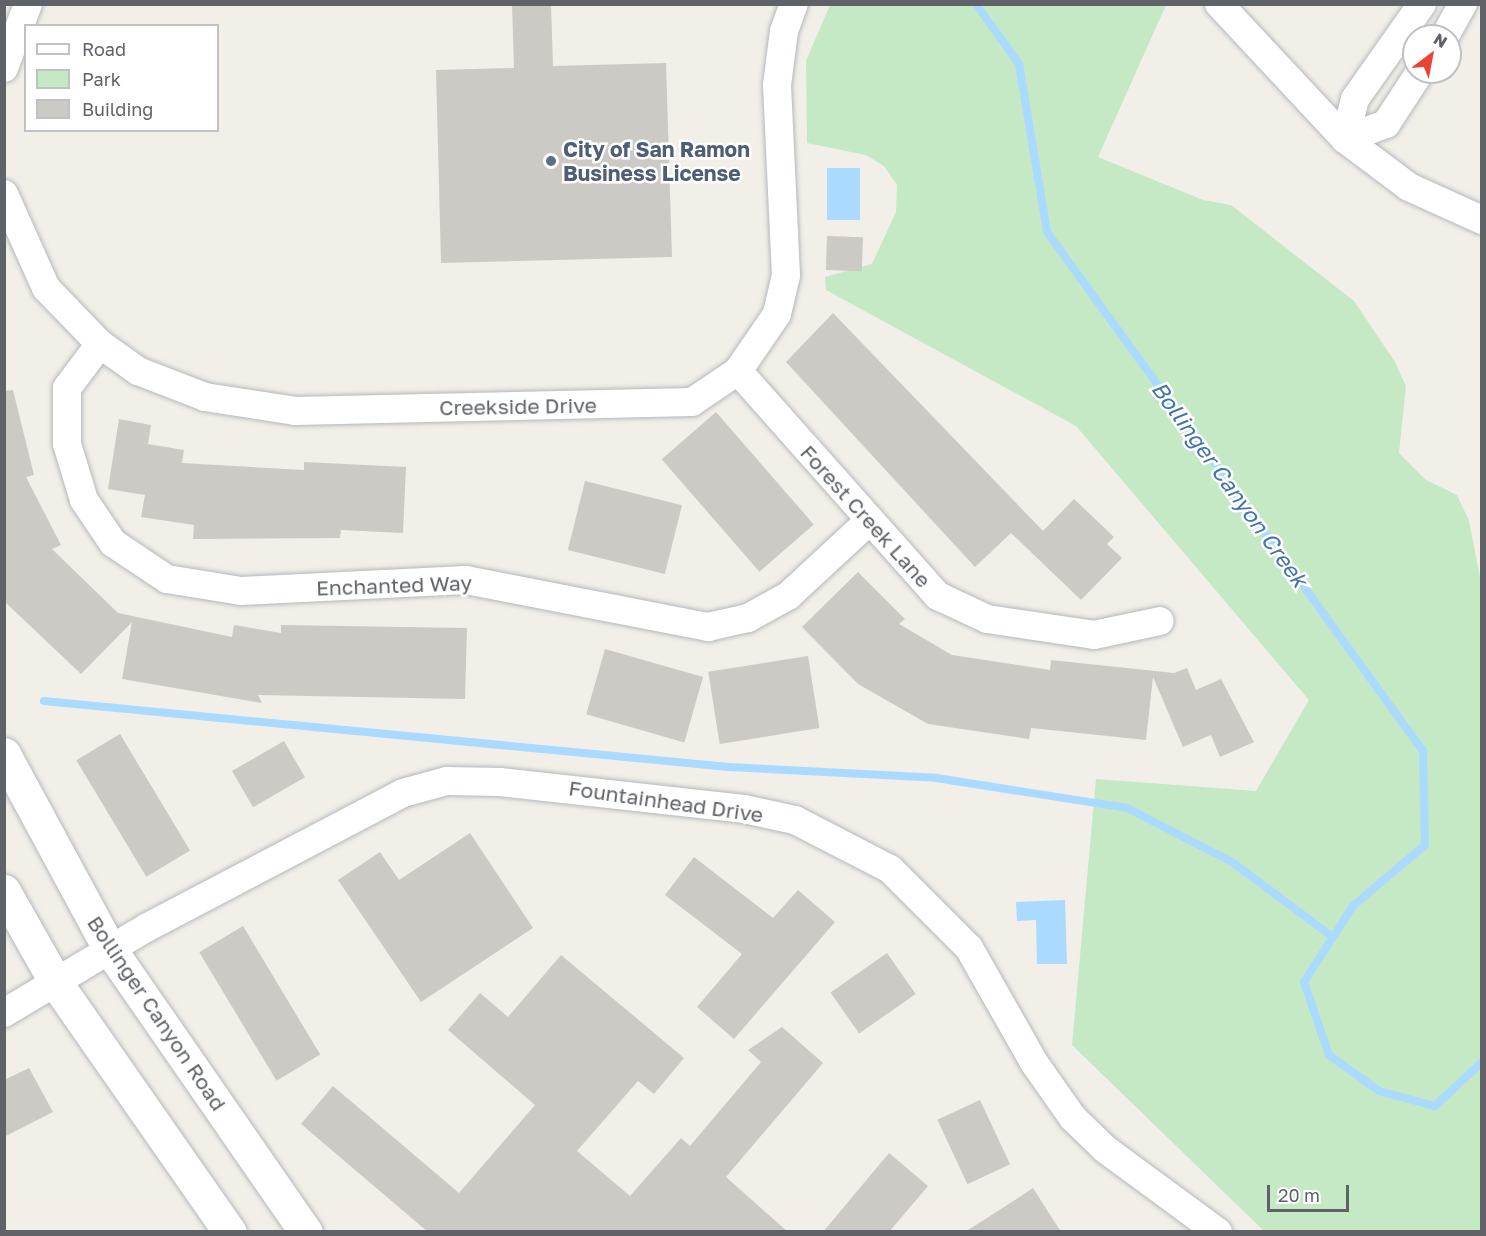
<!DOCTYPE html>
<html>
<head>
<meta charset="utf-8">
<style>
  body { margin:0 }
  #map { position:relative; width:1486px; height:1236px; overflow:hidden; background:#f1efe8; font-family:"Golos Text",sans-serif }
  div>[style] { position:absolute }
  .green>* { inset:0; background:#c5e8c5 }
  .water>* { inset:0; background:#aadaff; transform-origin:0 0 }
  .stream>* { height:8px; margin:-4px; padding:0 4px; transform-origin:4px; border-radius:4px; background:#aadaff }
  .building>* { inset:0; background:#cccac5; transform-origin:0 0 }
  .roads { filter:drop-shadow(0 0 2px #b5b8bc) drop-shadow(0 0 2px #b5b8bc) }
  .street>* { height:28px; margin:-14px; padding:0 14px; transform-origin:14px; border-radius:14px; background:#fff }
  .secondary>* { height:33px; margin:-16.5px; padding:0 16.5px; transform-origin:16.5px; border-radius:16.5px; background:#fff }
  .dots>* { width:16px; height:16px; translate:-50% -50%; box-sizing:border-box; border:3px solid #fff; border-radius:50% }
  span { translate:-50% -50%; white-space:nowrap; text-align:center; line-height:1.15; -webkit-text-stroke:5px #fff; paint-order:stroke }
  .service-label { font-size:21px; color:#4e5e75; font-weight:700 }
  .left { translate:0 -50%; text-align:left }
  .street-label { font-size:21px; color:#5f6368 }
  .water-label { font-size:22px; color:#4174aa; font-style:italic }
  .frame { position:absolute; inset:0; border:6px solid #5f6368; pointer-events:none }
  .legend { position:absolute; left:24px; top:24px; width:195px; height:108px; box-sizing:border-box; background:#fff; border:2px solid #bfc1c3; margin:0; padding:8px 10px; list-style:none; font-size:18px; color:#5f6368 }
  .legend li { display:flex; align-items:center; gap:12px; height:30px }
  .legend b { width:30px; border:2px solid #bfc1c3 }
  .north { position:absolute; left:1402px; top:24px; width:60px; height:60px; box-sizing:border-box; background:#fff; border:2px solid #bfc1c3; border-radius:50%; rotate:32deg; font-size:16px; font-weight:700; line-height:24px; text-align:center; color:#5f6368 }
  .north::after { content:''; display:block; margin:auto; width:21px; height:27px; background:#ea4335; clip-path:polygon(50% 0,100% 100%,50% 72%,0 100%) }
  .scale { position:absolute; left:1267px; top:1185px; width:82px; height:27px; box-sizing:border-box; border:3px solid #5f6368; border-top:0; padding-left:8px; font-size:18px; line-height:21px; white-space:nowrap; color:#5f6368; -webkit-text-stroke:4px #fff; paint-order:stroke }
</style>
</head>
<body>
<div id="map">
  <div class="green">
    <i style="clip-path:polygon(830px 5px,1166px 5px,1098px 157px,1203px 200px,1231px 205px,1354px 301px,1395px 362px,1406px 386px,1399px 453px,1426px 480px,1457px 495px,1469px 521px,1481px 582px,1481px 1231px,1264px 1231px,1072px 1045px,1096px 779px,1256px 791px,1309px 700px,1076px 426px,826px 290px,825px 277px,872px 264px,896px 212px,897px 185px,884px 166px,866px 155px,807px 143px,806px 61px)"></i>
  </div>
  <div class="water">
    <i style="left:827px;top:168px;width:33px;height:52px"></i>
    <i style="clip-path:polygon(1065px 900px,1067px 964px,1037px 964px,1036px 920px,1017px 921px,1016px 902px)"></i>
  </div>
  <div class="stream">
    <i style="left:976px;top:4px;width:74px;rotate:54.4deg"></i>
    <i style="left:1019px;top:64px;width:170px;rotate:80.5deg"></i>
    <i style="left:1047px;top:232px;width:641px;rotate:54.08deg"></i>
    <i style="left:1423px;top:751px;width:94px;rotate:88.8deg"></i>
    <i style="left:1425px;top:845px;width:94px;rotate:139.7deg"></i>
    <i style="left:1353px;top:906px;width:90px;rotate:122.8deg"></i>
    <i style="left:1304px;top:982px;width:77px;rotate:71.1deg"></i>
    <i style="left:1329px;top:1055px;width:62px;rotate:35.8deg"></i>
    <i style="left:1379px;top:1091px;width:58px;rotate:15deg"></i>
    <i style="left:1435px;top:1106px;width:64px;rotate:-43.1deg"></i>
    <i style="left:44px;top:701px;width:688px;rotate:5.5deg"></i>
    <i style="left:729px;top:767px;width:207px;rotate:3deg"></i>
    <i style="left:936px;top:778px;width:193px;rotate:8.9deg"></i>
    <i style="left:1127px;top:808px;width:118px;rotate:27.2deg"></i>
    <i style="left:1232px;top:862px;width:122px;rotate:36.7deg"></i>
  </div>
  <div class="building">
    <i style="clip-path:polygon(512px 4px,551px 4px,553px 66px,666px 63px,672px 257px,441px 263px,436px 70px,514px 68px)"></i>
    <i style="left:827px;top:236px;width:36px;height:34px;rotate:2deg"></i>
    <i style="clip-path:polygon(833px 313px,1043px 531px,1074px 499px,1114px 537px,1107px 544px,1122px 558px,1081px 600px,1011px 533px,975px 567px,786px 362px)"></i>
    <i style="clip-path:polygon(13px 390px,34px 475px,26px 477px,61px 545px,52px 549px,118px 613px,232px 637px,234px 625px,281px 633px,281px 625px,467px 628px,465px 699px,258px 695px,262px 703px,122px 679px,132px 622px,81px 674px,4px 601px,4px 391px)"></i>
    <i style="left:716px;top:412px;width:149px;height:72px;rotate:49deg"></i>
    <i style="clip-path:polygon(119px 419px,151px 425px,148px 444px,184px 450px,182px 463px,304px 470px,304px 462px,406px 467px,403px 533px,341px 530px,340px 538px,193px 539px,194px 525px,141px 517px,145px 495px,108px 489px)"></i>
    <i style="left:585px;top:481px;width:100px;height:71px;rotate:14deg"></i>
    <i style="clip-path:polygon(858px 572px,905px 619px,899px 624px,952px 655px,1050px 670px,1051px 660px,1174px 673px,1187px 668px,1196px 690px,1221px 679px,1254px 742px,1220px 757px,1211px 735px,1183px 747px,1153px 677px,1146px 740px,1031px 728px,1029px 739px,928px 724px,858px 684px,802px 627px)"></i>
    <i style="left:605px;top:649px;width:102px;height:68px;rotate:16deg"></i>
    <i style="left:808px;top:656px;width:73px;height:101px;rotate:81deg"></i>
    <i style="left:120px;top:734px;width:136px;height:51px;rotate:59deg"></i>
    <i style="left:284px;top:741px;width:42px;height:60px;rotate:60deg"></i>
    <i style="clip-path:polygon(470px 833px,533px 928px,421px 1002px,338px 880px,380px 852px,399px 880px)"></i>
    <i style="clip-path:polygon(694px 857px,773px 918px,798px 890px,835px 922px,734px 1039px,697px 1007px,742px 954px,665px 895px)"></i>
    <i style="left:243px;top:926px;width:150px;height:51px;rotate:59deg"></i>
    <i style="left:887px;top:953px;width:50px;height:69px;rotate:55deg"></i>
    <i style="clip-path:polygon(561px 955px,684px 1058px,654px 1094px,638px 1081px,577px 1151px,630px 1196px,681px 1138px,690px 1146px,761px 1062px,748px 1050px,782px 1027px,823px 1063px,726px 1177px,788px 1232px,428px 1232px,301px 1124px,333px 1086px,459px 1193px,535px 1105px,448px 1030px,480px 993px,508px 1017px)"></i>
    <i style="clip-path:polygon(29px 1068px,53px 1112px,4px 1137px,4px 1080px)"></i>
    <i style="left:980px;top:1100px;width:71px;height:47px;rotate:65deg"></i>
    <i style="clip-path:polygon(889px 1153px,928px 1186px,889px 1232px,823px 1232px)"></i>
    <i style="clip-path:polygon(1033px 1188px,1061px 1232px,965px 1232px,1015px 1200px)"></i>
  </div>
  <div class="roads">
    <div class="street">
      <i style="left:1219px;top:4px;width:185px;rotate:47deg"></i>
      <i style="left:1345px;top:139px;width:80px;rotate:36.9deg"></i>
      <i style="left:1409px;top:187px;width:80px;rotate:24.3deg"></i>
      <i style="left:1445px;top:36px;width:37px;rotate:-61deg"></i>
      <i style="left:4px;top:68px;width:68px;rotate:-69.4deg"></i>
      <i style="left:1345px;top:139px;width:41px;rotate:-76deg"></i>
      <i style="left:1355px;top:99px;width:116px;rotate:-54.8deg"></i>
      <i style="left:1345px;top:139px;width:44px;rotate:-20.1deg"></i>
      <i style="left:1386px;top:124px;width:62px;rotate:-56.8deg"></i>
      <i style="left:4px;top:194px;width:103px;rotate:65.9deg"></i>
      <i style="left:46px;top:288px;width:78px;rotate:46deg"></i>
      <i style="left:100px;top:344px;width:47px;rotate:35.4deg"></i>
      <i style="left:138px;top:371px;width:72px;rotate:21.2deg"></i>
      <i style="left:205px;top:397px;width:91px;rotate:8.8deg"></i>
      <i style="left:295px;top:411px;width:397px;rotate:-1.3deg"></i>
      <i style="left:692px;top:402px;width:55px;rotate:-34deg"></i>
      <i style="left:738px;top:371px;width:69px;rotate:-55.6deg"></i>
      <i style="left:777px;top:314px;width:39px;rotate:-77deg"></i>
      <i style="left:786px;top:276px;width:191px;rotate:-92.7deg"></i>
      <i style="left:777px;top:85px;width:54px;rotate:-82.6deg"></i>
      <i style="left:784px;top:31px;width:29px;rotate:-70deg"></i>
      <i style="left:100px;top:344px;width:55px;rotate:126.9deg"></i>
      <i style="left:67px;top:388px;width:56px;rotate:90deg"></i>
      <i style="left:67px;top:444px;width:59px;rotate:73.1deg"></i>
      <i style="left:84px;top:500px;width:52px;rotate:56deg"></i>
      <i style="left:113px;top:543px;width:65px;rotate:33.7deg"></i>
      <i style="left:167px;top:579px;width:75px;rotate:9.2deg"></i>
      <i style="left:241px;top:591px;width:225px;rotate:-2.8deg"></i>
      <i style="left:466px;top:580px;width:247px;rotate:11deg"></i>
      <i style="left:708px;top:627px;width:41px;rotate:-12.7deg"></i>
      <i style="left:748px;top:618px;width:46px;rotate:-28.8deg"></i>
      <i style="left:788px;top:596px;width:109px;rotate:-42.8deg"></i>
      <i style="left:738px;top:371px;width:301px;rotate:48.4deg"></i>
      <i style="left:938px;top:596px;width:54px;rotate:25.1deg"></i>
      <i style="left:987px;top:619px;width:108px;rotate:8.5deg"></i>
      <i style="left:1094px;top:635px;width:67px;rotate:-12deg"></i>
      <i style="left:4px;top:1013px;width:165px;rotate:-30.9deg"></i>
      <i style="left:146px;top:928px;width:290px;rotate:-27.7deg"></i>
      <i style="left:403px;top:793px;width:46px;rotate:-15.3deg"></i>
      <i style="left:447px;top:781px;width:53px;rotate:1.1deg"></i>
      <i style="left:500px;top:782px;width:245px;rotate:6.3deg"></i>
      <i style="left:744px;top:809px;width:52px;rotate:12.2deg"></i>
      <i style="left:795px;top:820px;width:107px;rotate:27.3deg"></i>
      <i style="left:890px;top:869px;width:112px;rotate:45deg"></i>
      <i style="left:969px;top:948px;width:133px;rotate:60.4deg"></i>
      <i style="left:1035px;top:1064px;width:66px;rotate:54.9deg"></i>
      <i style="left:1073px;top:1118px;width:45px;rotate:44.1deg"></i>
      <i style="left:1105px;top:1149px;width:140px;rotate:36.3deg"></i>
    </div>
    <div class="secondary">
      <i style="left:4px;top:754px;width:221px;rotate:61.6deg"></i>
      <i style="left:109px;top:948px;width:346px;rotate:55.3deg"></i>
      <i style="left:4px;top:891px;width:106px;rotate:60.5deg"></i>
      <i style="left:56px;top:983px;width:304px;rotate:55.1deg"></i>
    </div>
  </div>
  <div class="dots">
    <i style="left:551px;top:161px;background:#5c6f8a"></i>
  </div>
  <div class="service-label">
    <span class="left" style="left:563px;top:161px">City of San Ramon<br>Business License</span>
  </div>
  <div class="street-label">
    <span style="left:518px;top:406px;rotate:-1deg">Creekside Drive</span>
    <span style="left:866px;top:516px;rotate:48deg">Forest Creek Lane</span>
    <span style="left:394px;top:585px;rotate:-2deg">Enchanted Way</span>
    <span style="left:666px;top:801px;rotate:8deg">Fountainhead Drive</span>
    <span style="left:157px;top:1013px;rotate:56deg">Bollinger Canyon Road</span>
  </div>
  <div class="water-label">
    <span style="left:1230px;top:484px;rotate:54deg">Bollinger Canyon Creek</span>
  </div>
  <div class="frame"></div>
  <ul class="legend">
  <li><b style="height:8px;background:#fff"></b>Road</li>
  <li><b style="height:16px;background:#c5e8c5"></b>Park</li>
  <li><b style="height:16px;background:#cccac5"></b>Building</li>
  </ul>
  <div class="north">N</div>
  <div class="scale">20 m</div>
</div>
</body>
</html>
